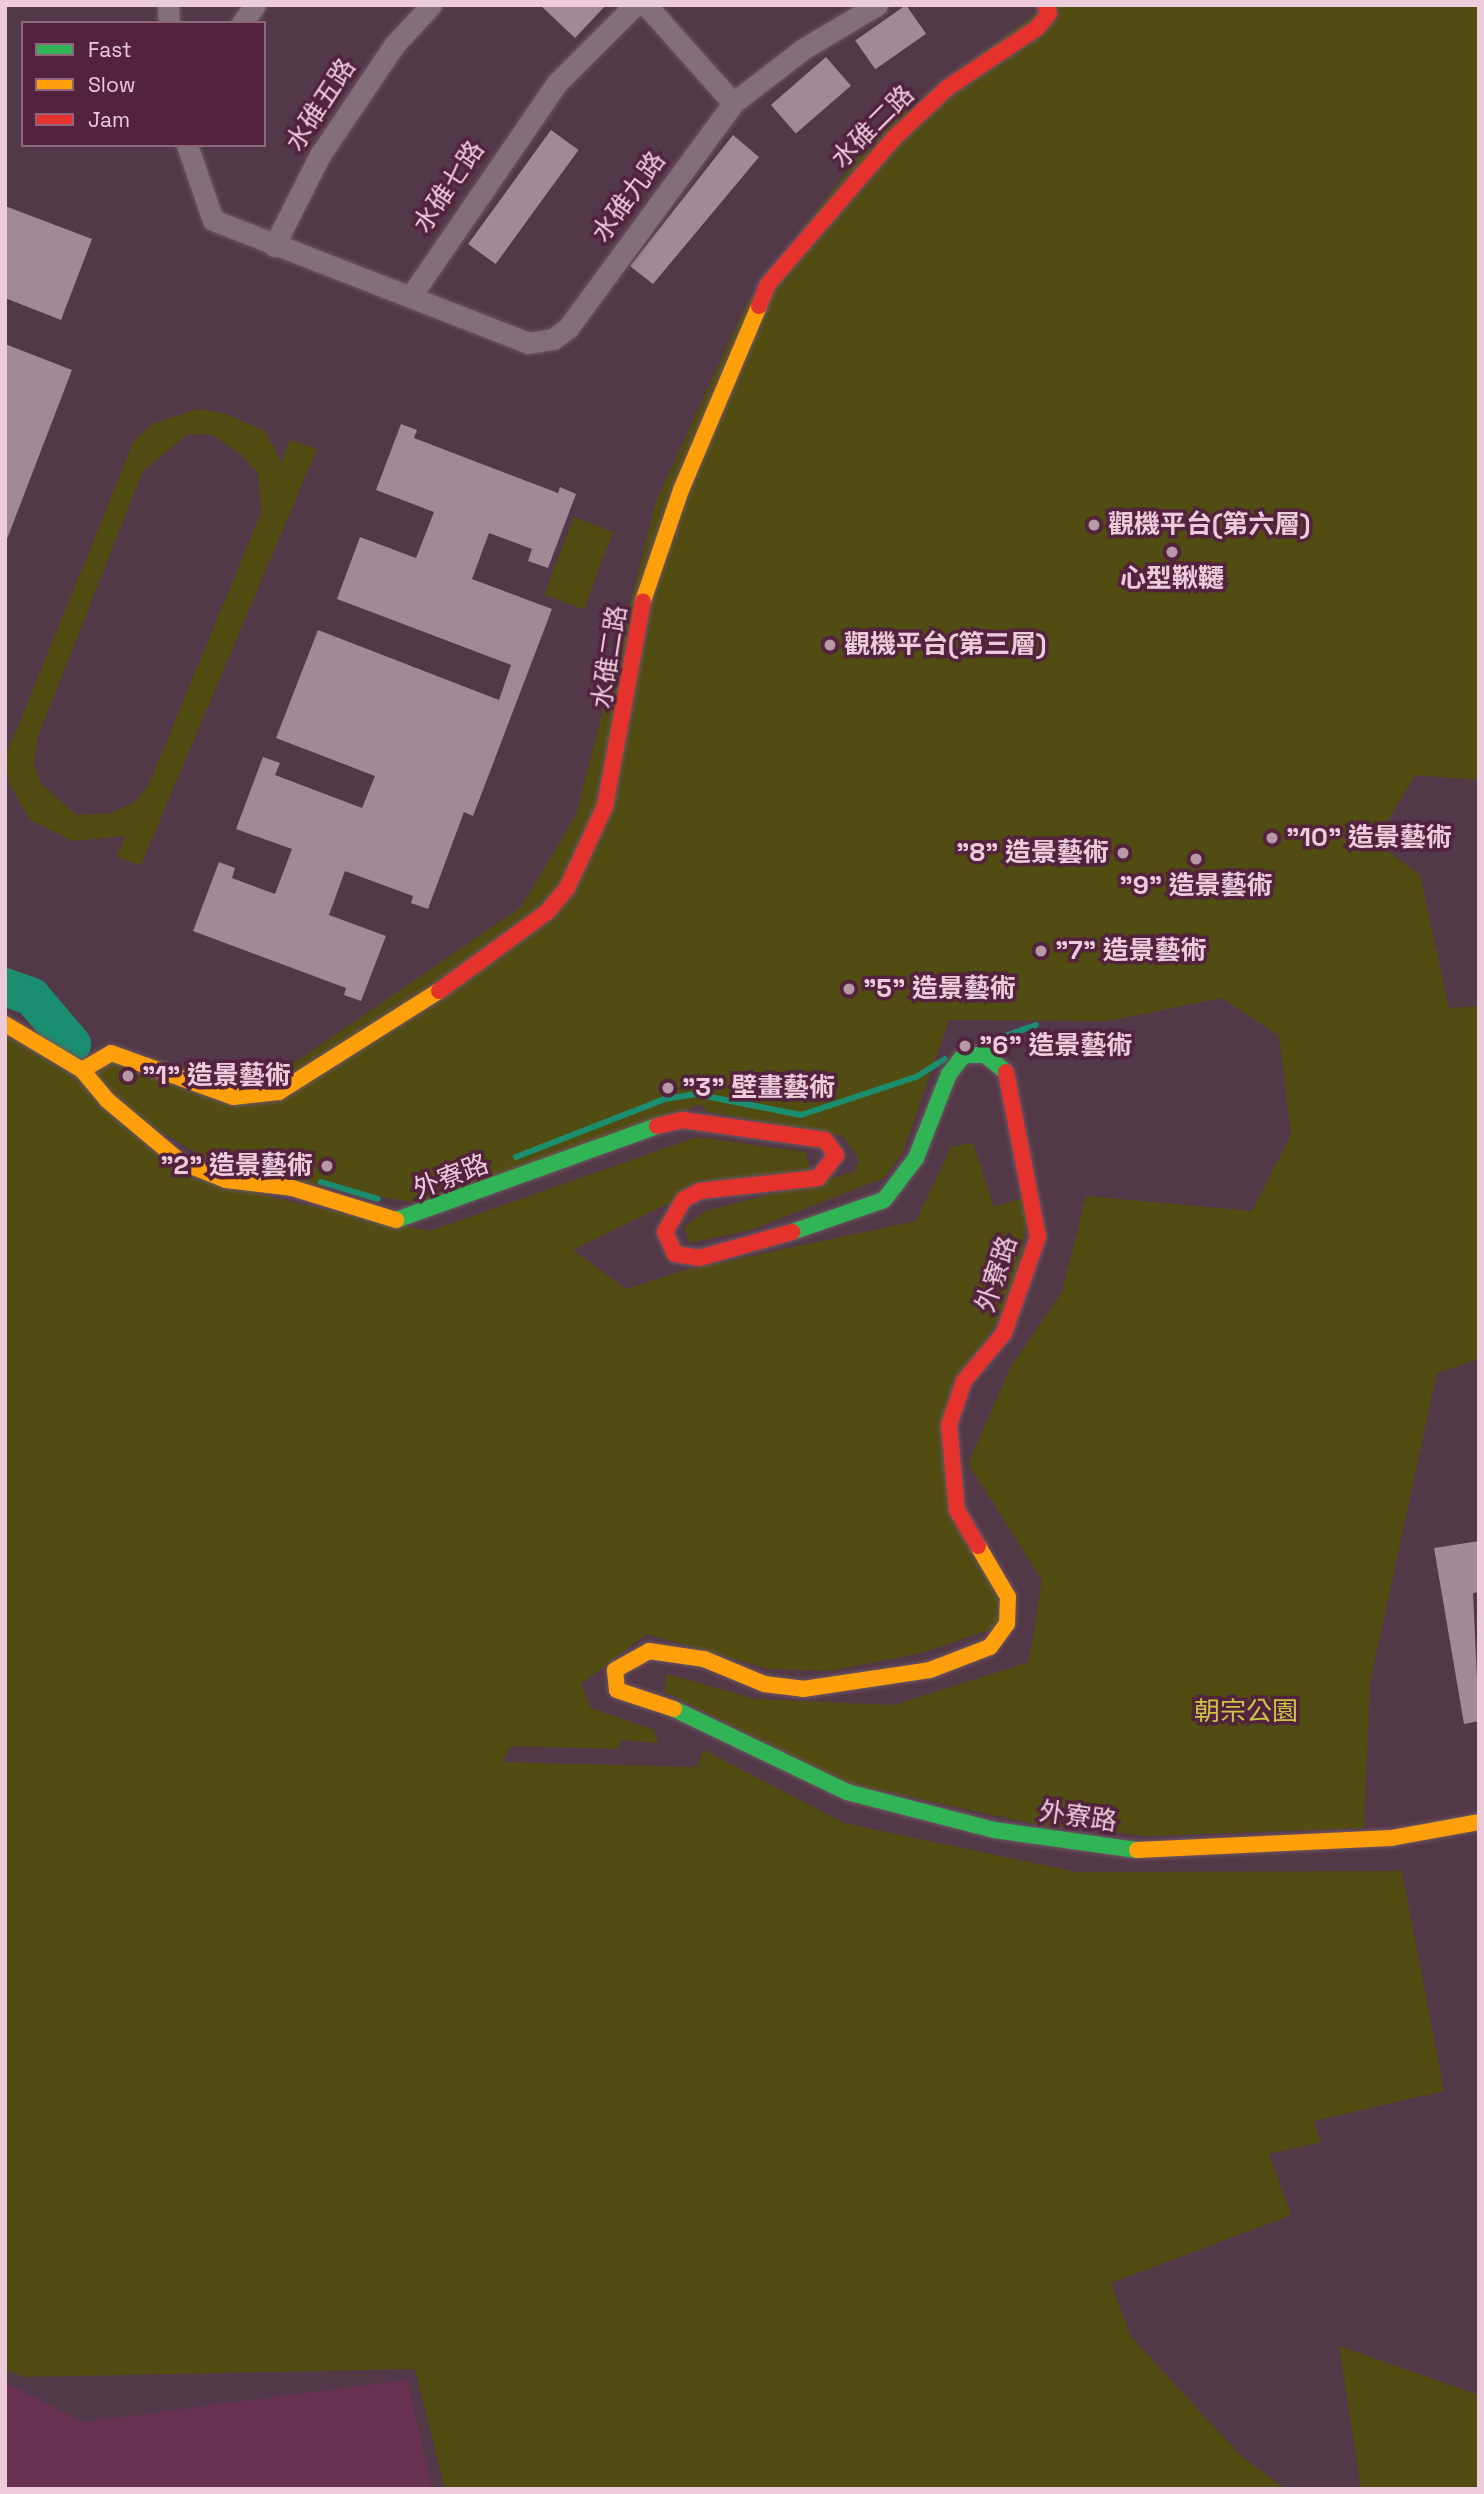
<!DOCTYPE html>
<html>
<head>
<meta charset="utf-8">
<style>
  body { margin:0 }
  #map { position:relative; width:1484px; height:2494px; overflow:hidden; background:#533847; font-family:"Space Grotesk","Noto Sans TC",sans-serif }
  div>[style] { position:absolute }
  .built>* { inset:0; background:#683250 }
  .green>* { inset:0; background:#514c11; transform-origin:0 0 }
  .stream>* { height:6px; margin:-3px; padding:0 3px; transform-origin:3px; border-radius:3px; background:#1b8e6f }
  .river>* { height:38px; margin:-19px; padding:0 19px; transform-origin:19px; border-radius:19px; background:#1b8e6f }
  .building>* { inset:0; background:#a38996; transform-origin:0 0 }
  .roads { filter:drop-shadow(0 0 2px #6d5662) drop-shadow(0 0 2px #6d5662) }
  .street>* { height:21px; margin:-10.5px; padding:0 10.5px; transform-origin:10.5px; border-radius:10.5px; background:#836e79 }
  .fast>* { height:16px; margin:-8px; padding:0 8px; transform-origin:8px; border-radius:8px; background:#30b455 }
  .slow>* { height:16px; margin:-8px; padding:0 8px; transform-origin:8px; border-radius:8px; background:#ff9f0a }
  .jam>* { height:16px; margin:-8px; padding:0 8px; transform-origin:8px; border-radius:8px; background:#e5322d }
  .dots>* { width:19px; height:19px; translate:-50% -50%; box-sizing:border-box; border:4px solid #53223d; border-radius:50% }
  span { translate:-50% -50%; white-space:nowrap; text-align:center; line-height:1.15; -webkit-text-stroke:7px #53223d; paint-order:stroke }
  .street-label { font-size:26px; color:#ecccdb }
  .poi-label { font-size:26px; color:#ecccdb; font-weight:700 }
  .left { translate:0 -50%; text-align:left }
  .right { translate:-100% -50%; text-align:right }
  .park-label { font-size:26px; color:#c8c645 }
  .frame { position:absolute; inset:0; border:7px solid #ecccdb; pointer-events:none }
  .legend { position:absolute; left:21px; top:21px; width:245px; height:126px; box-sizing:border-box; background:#53223d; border:2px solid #90667c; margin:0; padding:9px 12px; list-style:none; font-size:21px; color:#ecccdb }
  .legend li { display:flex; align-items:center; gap:14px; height:35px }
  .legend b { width:35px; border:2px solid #90667c }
</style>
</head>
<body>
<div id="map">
  <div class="built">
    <i style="clip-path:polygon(407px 2380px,432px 2489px,5px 2489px,5px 2382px,83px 2422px)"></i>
  </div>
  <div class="green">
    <i style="clip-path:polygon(1047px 5px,1479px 5px,1479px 780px,1415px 775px,1375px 842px,1420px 875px,1449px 1008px,1479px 1006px,1479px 1359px,1437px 1373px,1370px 1683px,1364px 1828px,1149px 1836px,1039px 1825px,850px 1784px,664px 1692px,667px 1674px,755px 1699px,894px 1705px,1029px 1662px,1042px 1580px,968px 1464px,1011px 1366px,1062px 1292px,1086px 1196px,1252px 1211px,1291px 1135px,1279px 1036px,1222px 998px,1108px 1021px,949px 1020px,903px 1152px,884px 1178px,750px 1230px,689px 1243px,684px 1227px,706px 1211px,854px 1172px,859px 1160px,843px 1136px,707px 1112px,701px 1104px,532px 1172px,422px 1204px,222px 1168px,119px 1107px,161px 1147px,274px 1198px,430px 1231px,697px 1137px,806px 1152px,810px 1169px,665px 1205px,573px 1250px,626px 1289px,685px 1270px,916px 1221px,951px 1147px,973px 1143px,994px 1207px,1031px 1195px,1015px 1295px,949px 1397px,947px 1485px,1007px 1579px,1001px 1626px,921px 1653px,829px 1671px,768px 1669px,647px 1634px,581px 1684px,591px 1708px,654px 1730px,658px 1743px,622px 1740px,617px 1749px,511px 1746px,502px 1762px,697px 1767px,704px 1750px,844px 1823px,1076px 1872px,1402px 1871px,1444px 2091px,1314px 2121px,1321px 2142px,1269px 2154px,1291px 2215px,1111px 2283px,1131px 2337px,1241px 2456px,1286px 2489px,445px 2489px,415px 2369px,23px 2377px,5px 2369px,5px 1018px,93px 1084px,104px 1046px,240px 1081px,300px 1059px,521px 907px,576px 815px,656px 502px,746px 304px,879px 129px)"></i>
    <i style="clip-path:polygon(evenodd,197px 409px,226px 414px,265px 431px,281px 462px,290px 440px,317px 449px,141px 865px,117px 857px,125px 836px,72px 841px,30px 820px,9px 783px,5px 758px,134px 441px,152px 424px,197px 409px,188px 434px,214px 435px,241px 455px,258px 473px,261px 513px,149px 784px,135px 802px,112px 813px,77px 815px,41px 784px,34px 763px,38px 736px,143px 471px,188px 434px)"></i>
    <i style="left:574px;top:517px;width:42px;height:83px;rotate:21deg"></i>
    <i style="clip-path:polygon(1339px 2346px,1479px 2395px,1479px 2489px,1361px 2489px)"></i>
  </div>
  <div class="stream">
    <i style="left:982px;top:1044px;width:57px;rotate:-19.4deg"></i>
    <i style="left:516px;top:1157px;width:160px;rotate:-21.3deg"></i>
    <i style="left:665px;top:1099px;width:30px;rotate:-9deg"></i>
    <i style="left:695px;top:1094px;width:108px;rotate:11.2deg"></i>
    <i style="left:801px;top:1115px;width:121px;rotate:-18.3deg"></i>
    <i style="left:916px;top:1077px;width:34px;rotate:-32deg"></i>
    <i style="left:321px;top:1182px;width:59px;rotate:16.6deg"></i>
  </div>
  <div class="river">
    <i style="left:5px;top:987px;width:29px;rotate:20deg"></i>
    <i style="left:32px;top:997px;width:62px;rotate:49.6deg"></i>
  </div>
  <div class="building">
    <i style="clip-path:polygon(540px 5px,606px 5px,575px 38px)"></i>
    <i style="left:906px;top:5px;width:35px;height:62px;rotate:55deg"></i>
    <i style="left:826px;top:57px;width:38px;height:73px;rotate:49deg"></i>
    <i style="left:551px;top:130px;width:34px;height:141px;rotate:36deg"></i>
    <i style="clip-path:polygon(733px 135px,759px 157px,653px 284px,630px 266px)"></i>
    <i style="clip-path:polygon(5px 206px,92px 239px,61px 320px,5px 298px)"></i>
    <i style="clip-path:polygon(5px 344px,72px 370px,7px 539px,5px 539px)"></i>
    <i style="clip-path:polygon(401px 424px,417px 430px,414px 438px,558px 493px,560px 487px,576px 494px,548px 568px,528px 561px,532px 549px,489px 533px,472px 579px,552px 609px,473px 816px,464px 812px,428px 909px,411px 903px,413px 896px,345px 871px,329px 915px,386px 936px,361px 1001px,344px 995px,346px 988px,193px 931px,219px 862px,235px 868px,232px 878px,275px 894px,292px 849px,236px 829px,263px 757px,280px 763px,275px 775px,362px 808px,375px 776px,276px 738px,318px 630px,499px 700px,511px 665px,337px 599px,360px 537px,416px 558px,434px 512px,376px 490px)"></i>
    <i style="clip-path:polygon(1479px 1541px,1479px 1592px,1473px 1593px,1479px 1721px,1464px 1724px,1434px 1548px)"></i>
  </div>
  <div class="roads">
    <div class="street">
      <i style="left:168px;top:5px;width:18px;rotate:87deg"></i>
      <i style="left:646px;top:5px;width:131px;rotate:48.4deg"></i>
      <i style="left:242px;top:23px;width:22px;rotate:-54deg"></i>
      <i style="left:187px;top:145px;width:79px;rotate:70.9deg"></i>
      <i style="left:213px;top:220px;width:338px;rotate:21.3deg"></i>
      <i style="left:528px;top:343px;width:25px;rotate:-9deg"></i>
      <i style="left:553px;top:339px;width:19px;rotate:-36deg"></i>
      <i style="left:568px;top:328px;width:279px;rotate:-53.7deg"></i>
      <i style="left:733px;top:103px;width:88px;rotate:-37.6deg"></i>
      <i style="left:803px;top:49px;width:86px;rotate:-30.7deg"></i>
      <i style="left:274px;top:246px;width:102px;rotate:-63.2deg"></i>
      <i style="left:320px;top:155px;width:134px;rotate:-56deg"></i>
      <i style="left:395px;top:44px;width:53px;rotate:-47.3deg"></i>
      <i style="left:411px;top:296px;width:258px;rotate:-55.6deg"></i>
      <i style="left:557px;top:83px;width:110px;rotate:-45deg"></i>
    </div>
    <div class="fast">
      <i style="left:396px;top:1220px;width:277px;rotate:-19.8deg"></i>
      <i style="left:792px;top:1232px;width:97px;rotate:-19.2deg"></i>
      <i style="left:884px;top:1200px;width:53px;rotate:-52.7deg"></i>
      <i style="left:916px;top:1158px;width:90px;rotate:-68.6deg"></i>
      <i style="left:949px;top:1074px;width:24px;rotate:-52deg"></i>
      <i style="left:964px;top:1055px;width:21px"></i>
      <i style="left:985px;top:1055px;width:27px;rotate:39deg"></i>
      <i style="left:674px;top:1709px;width:192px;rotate:25.6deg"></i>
      <i style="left:847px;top:1792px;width:152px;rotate:14.5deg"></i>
      <i style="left:994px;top:1830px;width:144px;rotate:8deg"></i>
    </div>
    <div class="slow">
      <i style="left:643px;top:601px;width:117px;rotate:-71.1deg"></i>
      <i style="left:681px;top:490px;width:200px;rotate:-67deg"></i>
      <i style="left:5px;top:1024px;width:90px;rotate:30.9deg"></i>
      <i style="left:82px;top:1070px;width:39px;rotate:50deg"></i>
      <i style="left:107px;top:1100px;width:97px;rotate:40deg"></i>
      <i style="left:181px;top:1162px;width:48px;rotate:21.8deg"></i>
      <i style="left:226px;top:1180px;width:66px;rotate:6.9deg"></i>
      <i style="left:292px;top:1188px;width:109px;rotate:17.1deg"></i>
      <i style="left:82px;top:1070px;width:34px;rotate:-30deg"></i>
      <i style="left:111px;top:1053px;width:130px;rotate:19.8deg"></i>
      <i style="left:233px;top:1097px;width:46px;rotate:-6.2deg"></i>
      <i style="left:279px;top:1092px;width:189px;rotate:-32.3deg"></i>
      <i style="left:674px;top:1709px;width:60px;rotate:-161.6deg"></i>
      <i style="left:617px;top:1690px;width:20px;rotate:-96deg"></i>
      <i style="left:615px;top:1670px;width:39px;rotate:-29deg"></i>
      <i style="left:649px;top:1651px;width:56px;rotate:8.3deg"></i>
      <i style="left:704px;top:1659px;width:65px;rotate:22.6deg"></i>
      <i style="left:764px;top:1684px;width:39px;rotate:7deg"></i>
      <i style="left:803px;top:1689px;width:128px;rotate:-8.5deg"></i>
      <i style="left:930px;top:1670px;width:64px;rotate:-21deg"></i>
      <i style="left:990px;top:1647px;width:29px;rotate:-54deg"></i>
      <i style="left:1007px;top:1624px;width:27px;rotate:-88deg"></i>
      <i style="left:1008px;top:1597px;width:59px;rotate:-120.5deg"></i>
      <i style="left:1137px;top:1850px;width:254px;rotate:-2.7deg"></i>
      <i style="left:1391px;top:1838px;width:89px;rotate:-10.3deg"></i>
    </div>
    <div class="jam">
      <i style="left:759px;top:306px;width:24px;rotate:-68deg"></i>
      <i style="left:768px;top:284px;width:194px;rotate:-49.2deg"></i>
      <i style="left:895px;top:137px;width:71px;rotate:-43.3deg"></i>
      <i style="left:947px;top:88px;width:108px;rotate:-33.7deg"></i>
      <i style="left:1037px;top:28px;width:19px;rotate:-51deg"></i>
      <i style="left:1049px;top:13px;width:9px;rotate:-117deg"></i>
      <i style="left:439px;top:991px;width:134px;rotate:-36.2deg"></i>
      <i style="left:547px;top:912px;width:31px;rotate:-50deg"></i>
      <i style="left:567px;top:888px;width:90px;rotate:-65.1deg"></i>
      <i style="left:605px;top:806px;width:208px;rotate:-79.5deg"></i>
      <i style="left:657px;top:1126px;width:26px;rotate:-13deg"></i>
      <i style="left:682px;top:1120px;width:144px;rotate:8deg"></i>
      <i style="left:825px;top:1140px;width:19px;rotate:54deg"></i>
      <i style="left:836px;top:1155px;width:29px;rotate:128deg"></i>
      <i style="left:818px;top:1178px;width:119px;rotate:173.7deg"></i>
      <i style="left:700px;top:1191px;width:18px;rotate:153deg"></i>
      <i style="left:684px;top:1199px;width:38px;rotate:120deg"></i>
      <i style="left:665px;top:1232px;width:24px;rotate:66deg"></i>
      <i style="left:675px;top:1254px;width:24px;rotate:9deg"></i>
      <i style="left:699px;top:1258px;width:97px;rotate:-15.6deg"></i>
      <i style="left:978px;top:1546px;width:42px;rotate:-120.3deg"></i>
      <i style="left:957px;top:1510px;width:85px;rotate:-95.4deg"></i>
      <i style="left:949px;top:1425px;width:46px;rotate:-71.2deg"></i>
      <i style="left:964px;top:1381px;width:62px;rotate:-50.2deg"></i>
      <i style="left:1004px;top:1333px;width:102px;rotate:-70.5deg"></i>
      <i style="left:1038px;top:1237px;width:168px;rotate:-101deg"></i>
    </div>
  </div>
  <div class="dots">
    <i style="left:1094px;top:525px;background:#b698a7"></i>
    <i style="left:1172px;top:552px;background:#b698a7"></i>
    <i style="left:830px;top:645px;background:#b698a7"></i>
    <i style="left:1272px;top:838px;background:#b698a7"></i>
    <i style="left:1123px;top:853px;background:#b698a7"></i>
    <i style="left:1196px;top:859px;background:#b698a7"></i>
    <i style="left:1041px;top:951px;background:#b698a7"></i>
    <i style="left:849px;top:989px;background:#b698a7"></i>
    <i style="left:965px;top:1046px;background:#b698a7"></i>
    <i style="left:128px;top:1076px;background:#b698a7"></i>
    <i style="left:668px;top:1088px;background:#b698a7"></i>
    <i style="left:327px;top:1166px;background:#b698a7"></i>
  </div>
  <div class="street-label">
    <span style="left:321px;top:105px;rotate:-57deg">水碓五路</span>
    <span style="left:873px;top:127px;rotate:-45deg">水碓二路</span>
    <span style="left:449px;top:187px;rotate:-56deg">水碓七路</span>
    <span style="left:629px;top:197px;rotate:-54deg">水碓九路</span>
    <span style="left:610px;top:657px;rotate:-81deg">水碓二路</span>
    <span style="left:451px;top:1177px;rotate:-21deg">外寮路</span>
    <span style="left:997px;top:1274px;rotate:-72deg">外寮路</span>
    <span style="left:1078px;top:1817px;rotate:8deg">外寮路</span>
  </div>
  <div class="poi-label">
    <span class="left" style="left:1108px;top:525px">觀機平台(第六層)</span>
    <span style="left:1172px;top:579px">心型鞦韆</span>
    <span class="left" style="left:844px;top:645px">觀機平台(第三層)</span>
    <span class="left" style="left:1286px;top:838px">"10" 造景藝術</span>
    <span class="right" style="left:1109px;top:853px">"8" 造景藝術</span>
    <span style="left:1196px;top:886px">"9" 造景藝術</span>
    <span class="left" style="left:1055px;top:951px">"7" 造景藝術</span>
    <span class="left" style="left:863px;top:989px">"5" 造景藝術</span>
    <span class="left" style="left:979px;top:1046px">"6" 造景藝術</span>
    <span class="left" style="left:142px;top:1076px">"1" 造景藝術</span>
    <span class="left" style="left:682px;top:1088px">"3" 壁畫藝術</span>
    <span class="right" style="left:313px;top:1166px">"2" 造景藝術</span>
  </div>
  <div class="park-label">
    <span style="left:1246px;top:1712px">朝宗公園</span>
  </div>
  <div class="frame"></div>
  <ul class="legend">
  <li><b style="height:9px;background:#30b455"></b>Fast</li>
  <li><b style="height:9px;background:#ff9f0a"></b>Slow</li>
  <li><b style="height:9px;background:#e5322d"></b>Jam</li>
  </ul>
</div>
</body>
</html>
